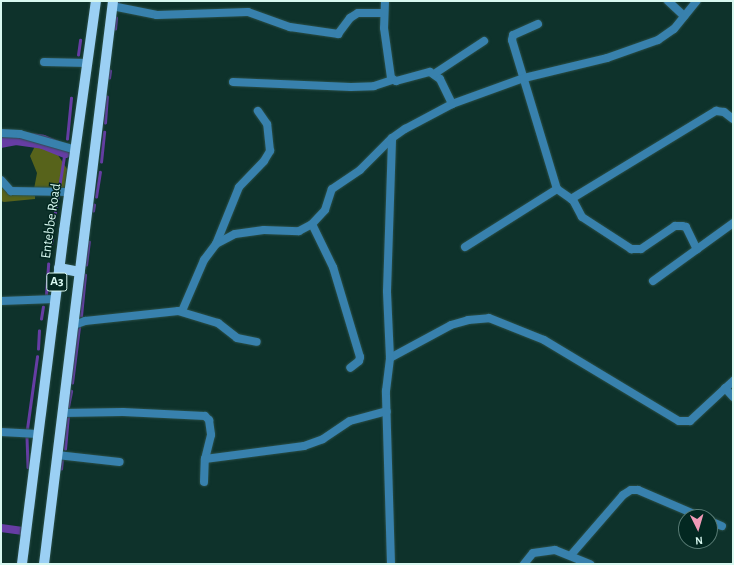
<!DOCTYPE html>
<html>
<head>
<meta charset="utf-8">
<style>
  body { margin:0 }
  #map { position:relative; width:734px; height:565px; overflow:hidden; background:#0e322b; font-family:"Alegreya Sans",sans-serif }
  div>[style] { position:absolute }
  .forest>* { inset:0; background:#57631b }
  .stream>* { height:2.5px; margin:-1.25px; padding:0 1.25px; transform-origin:1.25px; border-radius:1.25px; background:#663da4 }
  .canal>* { height:8px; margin:-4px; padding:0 4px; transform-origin:4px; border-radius:4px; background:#663da4 }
  .river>* { height:14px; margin:-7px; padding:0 7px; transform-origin:7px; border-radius:7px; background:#663da4 }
  .roads { filter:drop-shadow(0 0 1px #2a4e47) drop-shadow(0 0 1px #2a4e47) }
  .street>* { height:8px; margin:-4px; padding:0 4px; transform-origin:4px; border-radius:4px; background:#3881ad }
  .primary>* { height:10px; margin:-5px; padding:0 5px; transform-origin:5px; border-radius:5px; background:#9bd0f4 }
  span { translate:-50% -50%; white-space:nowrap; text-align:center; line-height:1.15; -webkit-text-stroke:3px #032821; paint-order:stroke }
  .shield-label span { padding:1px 3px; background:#032821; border:1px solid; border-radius:3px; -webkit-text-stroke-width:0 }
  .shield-label { font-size:13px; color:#d8f8f0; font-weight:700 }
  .street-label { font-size:14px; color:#d8f8f0 }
  .frame { position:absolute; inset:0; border:2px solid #d8f8f0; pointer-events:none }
  .north { position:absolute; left:678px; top:509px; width:40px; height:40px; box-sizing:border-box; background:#032821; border:1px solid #587b74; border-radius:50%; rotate:175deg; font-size:11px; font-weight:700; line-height:16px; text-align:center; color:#d8f8f0 }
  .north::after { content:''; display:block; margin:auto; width:14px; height:18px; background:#f09ab7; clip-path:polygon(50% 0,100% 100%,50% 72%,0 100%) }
</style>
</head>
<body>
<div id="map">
  <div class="forest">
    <i style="clip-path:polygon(36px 144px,45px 145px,56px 152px,69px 172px,65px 194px,34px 189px,37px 173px,30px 156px)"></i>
    <i style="clip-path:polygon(1px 183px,35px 196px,35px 199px,4px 202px,1px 201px)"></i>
  </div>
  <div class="stream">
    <i style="left:118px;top:2px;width:1px;rotate:-90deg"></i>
    <i style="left:115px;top:29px;width:11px;rotate:-85deg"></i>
    <i style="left:78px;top:55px;width:15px;rotate:-82deg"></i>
    <i style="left:109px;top:78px;width:7px;rotate:-82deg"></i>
    <i style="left:105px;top:123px;width:26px;rotate:-86deg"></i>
    <i style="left:67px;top:139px;width:41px;rotate:-84.4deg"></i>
    <i style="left:101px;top:162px;width:30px;rotate:-84deg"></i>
    <i style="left:59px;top:188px;width:37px;rotate:-81deg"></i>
    <i style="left:96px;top:197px;width:25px;rotate:-81deg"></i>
    <i style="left:93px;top:211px;width:6px;rotate:-81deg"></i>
    <i style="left:54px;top:219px;width:24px;rotate:-81deg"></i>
    <i style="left:51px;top:244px;width:6px;rotate:-81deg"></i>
    <i style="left:86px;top:265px;width:23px;rotate:-83deg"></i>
    <i style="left:46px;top:295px;width:31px;rotate:-86deg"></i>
    <i style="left:81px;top:316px;width:41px;rotate:-84.4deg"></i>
    <i style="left:41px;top:319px;width:12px;rotate:-81deg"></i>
    <i style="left:38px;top:349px;width:18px;rotate:-87deg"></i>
    <i style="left:72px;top:383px;width:56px;rotate:-82.9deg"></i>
    <i style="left:68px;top:407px;width:16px;rotate:-79deg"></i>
    <i style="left:27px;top:429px;width:73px;rotate:-82.1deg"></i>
    <i style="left:27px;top:437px;width:30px;rotate:88deg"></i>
    <i style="left:65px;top:449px;width:33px;rotate:-85deg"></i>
    <i style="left:61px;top:469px;width:11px;rotate:-85deg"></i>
  </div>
  <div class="canal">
    <i style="left:1px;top:528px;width:22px;rotate:8deg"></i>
  </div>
  <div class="river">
    <i style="left:1px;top:141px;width:15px;rotate:-11deg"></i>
    <i style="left:16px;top:138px;width:27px;rotate:8deg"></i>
    <i style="left:43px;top:142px;width:24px;rotate:22deg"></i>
  </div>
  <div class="roads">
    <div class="street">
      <i style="left:385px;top:1px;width:27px;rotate:92deg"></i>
      <i style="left:384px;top:28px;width:50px;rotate:82deg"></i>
      <i style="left:391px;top:78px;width:6px;rotate:31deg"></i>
      <i style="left:396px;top:81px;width:35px;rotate:-15deg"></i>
      <i style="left:430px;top:72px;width:12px;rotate:35deg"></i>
      <i style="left:440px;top:79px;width:28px;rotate:64deg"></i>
      <i style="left:668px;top:1px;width:22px;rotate:43deg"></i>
      <i style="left:112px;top:6px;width:46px;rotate:11.3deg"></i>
      <i style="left:157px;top:15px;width:91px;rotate:-1.9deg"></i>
      <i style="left:248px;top:12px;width:45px;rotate:19.7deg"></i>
      <i style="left:290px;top:27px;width:49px;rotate:8.3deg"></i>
      <i style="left:338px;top:34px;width:20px;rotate:-53deg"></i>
      <i style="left:350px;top:18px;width:9px;rotate:-32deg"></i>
      <i style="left:358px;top:13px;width:26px"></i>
      <i style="left:538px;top:24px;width:27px;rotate:156deg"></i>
      <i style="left:513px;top:35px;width:5px;rotate:101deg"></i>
      <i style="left:512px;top:40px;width:156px;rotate:73.2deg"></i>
      <i style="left:557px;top:189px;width:19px;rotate:35deg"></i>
      <i style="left:573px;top:200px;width:19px;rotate:62deg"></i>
      <i style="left:582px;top:217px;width:59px;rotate:33.1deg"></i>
      <i style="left:631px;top:249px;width:10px"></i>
      <i style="left:641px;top:249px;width:41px;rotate:-34.1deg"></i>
      <i style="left:675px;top:226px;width:7px"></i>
      <i style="left:682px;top:226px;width:4px;rotate:14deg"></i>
      <i style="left:686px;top:227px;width:25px;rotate:64deg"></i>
      <i style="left:44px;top:62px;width:44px;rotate:1.3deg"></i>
      <i style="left:434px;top:74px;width:60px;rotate:-33.4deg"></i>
      <i style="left:233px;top:82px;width:118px;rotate:2.4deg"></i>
      <i style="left:351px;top:87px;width:23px;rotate:-2deg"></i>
      <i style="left:374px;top:86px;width:20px;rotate:-18deg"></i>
      <i style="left:1px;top:133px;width:19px;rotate:3deg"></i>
      <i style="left:20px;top:134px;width:58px;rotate:15.9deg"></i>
      <i style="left:1px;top:180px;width:15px;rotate:48deg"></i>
      <i style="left:11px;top:191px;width:59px;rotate:1deg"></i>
      <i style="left:571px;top:199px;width:170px;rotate:-31.3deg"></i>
      <i style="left:716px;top:111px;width:8px;rotate:7deg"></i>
      <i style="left:724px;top:112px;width:11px;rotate:38deg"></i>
      <i style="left:312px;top:224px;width:48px;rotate:64deg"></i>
      <i style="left:333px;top:267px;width:94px;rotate:73.3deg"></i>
      <i style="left:360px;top:357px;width:4px;rotate:104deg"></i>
      <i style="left:359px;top:361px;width:11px;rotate:142deg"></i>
      <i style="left:216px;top:244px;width:61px;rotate:-68deg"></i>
      <i style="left:239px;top:187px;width:36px;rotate:-46deg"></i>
      <i style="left:264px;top:161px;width:12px;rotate:-59deg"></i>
      <i style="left:270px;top:151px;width:27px;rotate:-96deg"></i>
      <i style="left:267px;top:124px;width:16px;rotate:-125deg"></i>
      <i style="left:465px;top:247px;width:109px;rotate:-32.2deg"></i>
      <i style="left:653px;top:281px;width:99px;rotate:-35.9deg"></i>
      <i style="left:1px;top:301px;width:54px;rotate:-2.1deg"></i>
      <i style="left:182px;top:311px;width:56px;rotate:-66.7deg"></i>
      <i style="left:204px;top:260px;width:20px;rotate:-53deg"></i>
      <i style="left:216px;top:244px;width:21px;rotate:-28deg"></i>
      <i style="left:235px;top:234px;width:29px;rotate:-8deg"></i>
      <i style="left:264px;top:230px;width:35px;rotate:2deg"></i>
      <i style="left:299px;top:231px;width:15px;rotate:-28deg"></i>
      <i style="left:312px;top:224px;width:19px;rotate:-47deg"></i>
      <i style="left:325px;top:210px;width:22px;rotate:-72deg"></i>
      <i style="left:332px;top:189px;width:34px;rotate:-34deg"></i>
      <i style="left:360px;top:170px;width:45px;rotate:-45deg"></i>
      <i style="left:392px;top:138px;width:16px;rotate:-35deg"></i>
      <i style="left:405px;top:129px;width:53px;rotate:-28deg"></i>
      <i style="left:452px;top:104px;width:77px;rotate:-19.9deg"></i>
      <i style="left:524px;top:78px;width:85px;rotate:-13.5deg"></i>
      <i style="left:607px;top:58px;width:54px;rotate:-19.4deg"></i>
      <i style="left:658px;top:40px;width:19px;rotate:-35deg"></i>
      <i style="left:674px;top:29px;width:36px;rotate:-51deg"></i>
      <i style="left:74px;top:325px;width:12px;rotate:-20deg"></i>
      <i style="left:85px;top:321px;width:94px;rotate:-6.1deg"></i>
      <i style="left:178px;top:311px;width:42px;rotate:16.7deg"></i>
      <i style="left:218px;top:323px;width:24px;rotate:38deg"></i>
      <i style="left:237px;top:338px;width:20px;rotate:11deg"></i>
      <i style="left:390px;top:358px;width:69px;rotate:-28.4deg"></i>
      <i style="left:451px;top:325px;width:18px;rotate:-16deg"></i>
      <i style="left:468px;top:320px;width:21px;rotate:-5deg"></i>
      <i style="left:489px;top:318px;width:59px;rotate:21.8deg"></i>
      <i style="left:544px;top:340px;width:157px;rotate:31deg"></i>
      <i style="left:679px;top:421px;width:11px"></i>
      <i style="left:690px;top:421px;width:59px;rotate:-42.9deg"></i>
      <i style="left:725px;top:388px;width:12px;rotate:48deg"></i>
      <i style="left:62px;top:413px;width:61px;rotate:-0.9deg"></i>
      <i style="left:123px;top:412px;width:82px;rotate:2.8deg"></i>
      <i style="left:205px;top:416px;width:6px;rotate:45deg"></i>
      <i style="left:209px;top:420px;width:15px;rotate:82deg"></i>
      <i style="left:211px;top:435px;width:25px;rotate:104deg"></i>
      <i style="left:1px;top:432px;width:37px;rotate:3deg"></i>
      <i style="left:57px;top:455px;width:63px;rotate:6.3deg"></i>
      <i style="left:204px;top:482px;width:23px;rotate:-88deg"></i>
      <i style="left:205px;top:459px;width:100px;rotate:-7.5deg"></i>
      <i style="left:304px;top:446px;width:20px;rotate:-20deg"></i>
      <i style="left:323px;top:439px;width:32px;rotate:-34deg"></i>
      <i style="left:350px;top:421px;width:38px;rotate:-15deg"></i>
      <i style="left:710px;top:521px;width:13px;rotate:23deg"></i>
      <i style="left:571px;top:555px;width:79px;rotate:-49.1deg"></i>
      <i style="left:623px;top:495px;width:9px;rotate:-32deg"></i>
      <i style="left:631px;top:490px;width:7px"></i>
      <i style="left:638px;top:490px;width:69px;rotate:23.2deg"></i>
      <i style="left:391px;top:564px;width:173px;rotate:-91.7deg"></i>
      <i style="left:386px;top:391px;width:33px;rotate:-83deg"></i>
      <i style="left:390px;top:358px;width:67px;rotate:-92.6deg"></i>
      <i style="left:387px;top:291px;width:153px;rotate:-88.1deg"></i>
      <i style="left:524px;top:564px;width:14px;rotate:-51deg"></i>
      <i style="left:533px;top:553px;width:22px;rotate:-8deg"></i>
      <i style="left:555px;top:550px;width:38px;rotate:22deg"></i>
    </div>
    <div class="primary">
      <i style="left:59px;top:268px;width:21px;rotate:11deg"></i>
      <i style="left:22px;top:564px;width:336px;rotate:-82.8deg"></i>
      <i style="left:64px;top:231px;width:232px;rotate:-82.1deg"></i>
      <i style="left:44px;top:564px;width:567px;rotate:-83.01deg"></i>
    </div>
  </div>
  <div class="shield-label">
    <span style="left:57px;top:282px">A3</span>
  </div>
  <div class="street-label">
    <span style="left:51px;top:221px;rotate:-82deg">Entebbe Road</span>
  </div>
  <div class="frame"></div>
  <div class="north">N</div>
</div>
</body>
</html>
